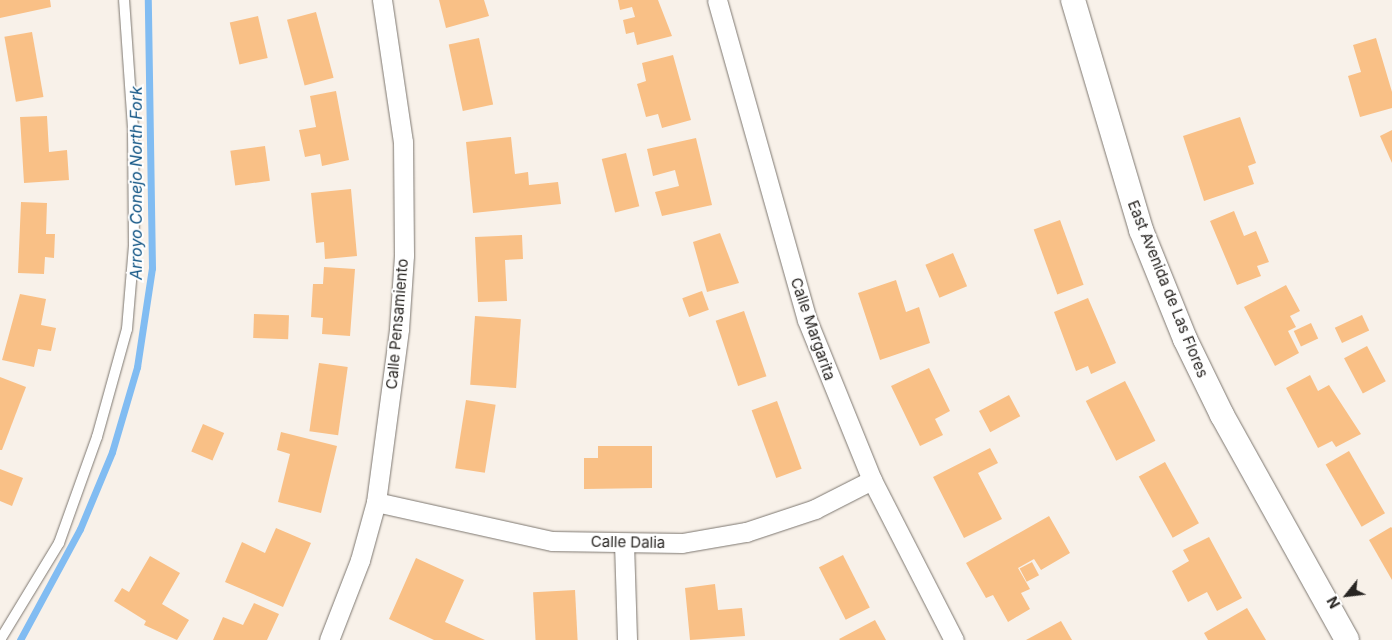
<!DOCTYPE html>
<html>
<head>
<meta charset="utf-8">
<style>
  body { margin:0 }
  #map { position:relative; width:1392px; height:640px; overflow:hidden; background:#f8f1e9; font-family:Inter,sans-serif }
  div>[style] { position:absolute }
  .stream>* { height:7px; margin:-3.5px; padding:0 3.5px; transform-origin:3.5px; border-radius:3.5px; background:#81bcf2 }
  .building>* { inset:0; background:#f9c086; transform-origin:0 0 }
  .roads { filter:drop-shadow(0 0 1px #7d7770) drop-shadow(0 0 1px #7d7770) }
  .service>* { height:10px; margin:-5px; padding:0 5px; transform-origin:5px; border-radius:5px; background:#fff }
  .minor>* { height:19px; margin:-9.5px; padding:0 9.5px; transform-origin:9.5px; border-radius:9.5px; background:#fff }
  .tertiary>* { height:24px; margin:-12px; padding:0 12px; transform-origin:12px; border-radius:12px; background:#fff }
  span { translate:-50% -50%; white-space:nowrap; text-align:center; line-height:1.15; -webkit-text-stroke:4px #fff; paint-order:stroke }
  .street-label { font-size:15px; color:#282522 }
  .water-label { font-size:16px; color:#0b5081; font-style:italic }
  .north { position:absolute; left:1322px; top:570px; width:50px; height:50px; -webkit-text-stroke:4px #fff; paint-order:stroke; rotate:241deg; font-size:14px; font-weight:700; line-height:20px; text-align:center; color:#282522 }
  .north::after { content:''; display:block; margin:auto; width:18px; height:22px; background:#282522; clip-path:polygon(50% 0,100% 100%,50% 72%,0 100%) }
</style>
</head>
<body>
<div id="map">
  <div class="stream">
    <i style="left:20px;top:640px;width:126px;rotate:-61.6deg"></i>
    <i style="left:80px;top:529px;width:83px;rotate:-67.4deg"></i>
    <i style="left:112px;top:452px;width:89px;rotate:-73.6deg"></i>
    <i style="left:137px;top:367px;width:100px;rotate:-81.4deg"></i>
    <i style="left:152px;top:268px;width:268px;rotate:-90.9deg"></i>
  </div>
  <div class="building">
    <i style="clip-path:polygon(0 0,50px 0,51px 7px,0 18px)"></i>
    <i style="clip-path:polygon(439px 0,484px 0,489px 16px,446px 28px)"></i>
    <i style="clip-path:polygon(618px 0,658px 0,672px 36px,637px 45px,634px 32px,626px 34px,623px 20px,635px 17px,632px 7px,620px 10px)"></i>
    <i style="left:316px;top:12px;width:68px;height:30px;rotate:75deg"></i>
    <i style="left:258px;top:16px;width:43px;height:29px;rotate:77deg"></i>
    <i style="left:32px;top:32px;width:66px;height:28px;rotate:80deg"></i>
    <i style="left:479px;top:38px;width:68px;height:31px;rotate:78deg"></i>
    <i style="clip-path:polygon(1376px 38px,1392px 92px,1392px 108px,1360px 117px,1348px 76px,1361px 72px,1353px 45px)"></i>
    <i style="clip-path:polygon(673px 55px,691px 120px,662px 128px,658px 114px,646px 117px,637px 84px,646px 81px,642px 63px)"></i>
    <i style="clip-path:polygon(336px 91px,349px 160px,322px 166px,320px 154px,305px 157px,299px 130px,316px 127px,310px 96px)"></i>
    <i style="clip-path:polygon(47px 116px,49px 152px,67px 150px,69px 180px,24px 183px,20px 117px)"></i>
    <i style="clip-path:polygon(1240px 117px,1256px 163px,1248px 166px,1254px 184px,1204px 201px,1183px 136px)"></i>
    <i style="clip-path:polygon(1392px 130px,1392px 163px,1380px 136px)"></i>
    <i style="clip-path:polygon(511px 137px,515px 174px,528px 172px,529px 185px,558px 182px,561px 204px,473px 213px,466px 142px)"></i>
    <i style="clip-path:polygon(696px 138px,712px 205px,662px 216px,655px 192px,679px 186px,675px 170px,653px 176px,647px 149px)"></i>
    <i style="left:265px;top:146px;width:35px;height:35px;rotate:82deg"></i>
    <i style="left:626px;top:153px;width:55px;height:25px;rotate:76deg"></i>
    <i style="clip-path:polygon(351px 189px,357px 256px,325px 259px,324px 242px,316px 243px,311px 193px)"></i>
    <i style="clip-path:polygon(21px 202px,47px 203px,46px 234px,55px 234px,54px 258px,45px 257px,44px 274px,18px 273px)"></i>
    <i style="clip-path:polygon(1234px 211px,1244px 236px,1256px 231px,1269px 262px,1257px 266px,1261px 276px,1237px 285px,1210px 221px)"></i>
    <i style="left:1060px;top:220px;width:69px;height:28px;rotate:70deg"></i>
    <i style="clip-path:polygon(720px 233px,739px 283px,707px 292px,693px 242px)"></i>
    <i style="clip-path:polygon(522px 235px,523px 259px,505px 260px,507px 301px,478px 302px,475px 237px)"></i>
    <i style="left:953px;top:253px;width:36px;height:30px;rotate:67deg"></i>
    <i style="clip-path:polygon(324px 267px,355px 269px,350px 336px,322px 334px,323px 318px,311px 317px,313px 284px,323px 284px)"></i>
    <i style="clip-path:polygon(896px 280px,906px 312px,919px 307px,930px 343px,880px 360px,858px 293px)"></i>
    <i style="clip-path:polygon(1286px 285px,1300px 311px,1290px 316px,1296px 327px,1288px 331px,1299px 353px,1275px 366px,1244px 307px)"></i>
    <i style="left:702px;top:291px;width:20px;height:21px;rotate:70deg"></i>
    <i style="clip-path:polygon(20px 294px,46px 299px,41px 325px,56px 328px,51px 351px,38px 349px,34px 367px,2px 360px)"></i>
    <i style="clip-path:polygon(1088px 298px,1116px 363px,1091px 374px,1088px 366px,1076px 371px,1054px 312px)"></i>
    <i style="left:744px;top:311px;width:69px;height:30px;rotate:71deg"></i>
    <i style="left:254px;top:314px;width:35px;height:24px;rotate:2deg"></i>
    <i style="left:1362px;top:315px;width:17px;height:30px;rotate:65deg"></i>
    <i style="left:475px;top:316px;width:46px;height:69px;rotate:4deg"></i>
    <i style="left:1311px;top:323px;width:17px;height:19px;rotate:65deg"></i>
    <i style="left:1367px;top:346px;width:40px;height:26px;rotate:62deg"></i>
    <i style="left:319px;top:363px;width:29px;height:69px;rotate:8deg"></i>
    <i style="clip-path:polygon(929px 368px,950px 411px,935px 419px,943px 435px,920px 446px,891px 386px)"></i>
    <i style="clip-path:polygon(1310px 375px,1318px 391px,1329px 385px,1361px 434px,1336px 447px,1332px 441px,1318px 448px,1286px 388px)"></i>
    <i style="clip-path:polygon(0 377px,26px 387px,2px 450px,0 450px)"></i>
    <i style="left:1125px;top:381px;width:67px;height:44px;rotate:63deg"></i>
    <i style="left:1009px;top:395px;width:24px;height:34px;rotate:62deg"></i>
    <i style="left:466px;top:400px;width:30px;height:69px;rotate:9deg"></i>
    <i style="left:777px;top:401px;width:72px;height:27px;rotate:70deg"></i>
    <i style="left:203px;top:424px;width:23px;height:30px;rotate:23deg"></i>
    <i style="clip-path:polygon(281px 432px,337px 446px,321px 513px,278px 502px,290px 454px,277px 450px)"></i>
    <i style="clip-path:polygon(598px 446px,652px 446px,652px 488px,584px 489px,584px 458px,598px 458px)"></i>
    <i style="clip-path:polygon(990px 448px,998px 463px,978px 473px,1002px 519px,964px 538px,933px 477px)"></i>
    <i style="left:1349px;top:451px;width:72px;height:27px;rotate:60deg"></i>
    <i style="left:1165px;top:462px;width:70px;height:30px;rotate:61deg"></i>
    <i style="clip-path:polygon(0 469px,23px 478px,12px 506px,0 501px)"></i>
    <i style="clip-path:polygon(1049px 516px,1070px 553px,1041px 570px,1034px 559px,1018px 568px,1030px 589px,1021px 593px,1030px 609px,1008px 622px,993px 595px,986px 598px,966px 563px)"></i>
    <i style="clip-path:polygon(1391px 527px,1392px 528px,1392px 580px,1369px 540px)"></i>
    <i style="clip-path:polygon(276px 528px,311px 543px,283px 607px,225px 582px,242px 542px,265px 553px)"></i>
    <i style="clip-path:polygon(1209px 537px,1242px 598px,1217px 611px,1207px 592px,1188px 602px,1172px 571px,1189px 561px,1183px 550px)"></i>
    <i style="left:843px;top:555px;width:59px;height:27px;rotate:63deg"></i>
    <i style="clip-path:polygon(150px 556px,180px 573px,162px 604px,189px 620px,177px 640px,144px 625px,146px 621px,114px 601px,122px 588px,129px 592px)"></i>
    <i style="clip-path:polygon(416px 558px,464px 580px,445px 622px,485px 640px,434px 640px,389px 619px)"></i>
    <i style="left:1032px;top:562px;width:15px;height:14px;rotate:62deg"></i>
    <i style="clip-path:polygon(715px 584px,718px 610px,742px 608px,745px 636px,690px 640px,685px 588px)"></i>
    <i style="left:575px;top:590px;width:50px;height:42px;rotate:87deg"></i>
    <i style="clip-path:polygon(254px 603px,279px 614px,267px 640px,213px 640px,223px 617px,243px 625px)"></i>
    <i style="clip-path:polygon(1247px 608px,1266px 640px,1208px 640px,1204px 633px)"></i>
    <i style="clip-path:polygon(875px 620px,886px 640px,840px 640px,839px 639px)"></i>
    <i style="clip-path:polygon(1061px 621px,1072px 640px,1026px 640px)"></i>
  </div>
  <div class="roads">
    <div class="service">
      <i style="left:0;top:640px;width:114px;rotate:-58.7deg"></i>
      <i style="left:59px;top:543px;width:113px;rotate:-70.3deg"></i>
      <i style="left:97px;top:437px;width:112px;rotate:-74.5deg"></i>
      <i style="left:127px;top:329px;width:83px;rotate:-85.2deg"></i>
      <i style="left:134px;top:246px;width:118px;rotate:-90.5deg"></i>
      <i style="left:133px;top:128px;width:128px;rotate:-94deg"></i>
    </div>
    <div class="minor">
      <i style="left:717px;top:0;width:332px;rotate:74.3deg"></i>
      <i style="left:807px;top:320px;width:173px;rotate:67.9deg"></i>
      <i style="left:872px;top:480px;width:180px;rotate:62.9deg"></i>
      <i style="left:376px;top:502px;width:180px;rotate:12.5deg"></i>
      <i style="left:552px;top:541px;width:130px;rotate:0.9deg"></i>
      <i style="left:682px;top:543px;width:65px;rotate:-9.8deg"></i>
      <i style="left:746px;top:532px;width:73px;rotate:-18.4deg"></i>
      <i style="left:815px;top:509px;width:64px;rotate:-27deg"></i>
      <i style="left:624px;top:543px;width:97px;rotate:88.2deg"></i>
      <i style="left:329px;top:640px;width:86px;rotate:-68.8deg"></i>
      <i style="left:360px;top:560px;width:60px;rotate:-74.6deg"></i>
      <i style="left:376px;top:502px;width:175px;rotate:-82.4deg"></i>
      <i style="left:399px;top:329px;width:74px;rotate:-86.1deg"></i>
      <i style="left:404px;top:255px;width:113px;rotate:-90.5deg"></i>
      <i style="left:403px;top:142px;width:144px;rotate:-98.4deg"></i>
    </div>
    <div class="tertiary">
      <i style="left:1073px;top:0;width:240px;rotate:73.5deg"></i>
      <i style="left:1141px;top:230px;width:118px;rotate:68deg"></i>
      <i style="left:1185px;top:339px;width:85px;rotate:64deg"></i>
      <i style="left:1222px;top:415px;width:257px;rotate:60.9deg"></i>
    </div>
  </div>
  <div class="street-label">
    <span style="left:1168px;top:289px;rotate:68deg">East Avenida de Las Flores</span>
    <span style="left:397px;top:324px;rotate:-85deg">Calle Pensamiento</span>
    <span style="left:813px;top:329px;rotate:71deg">Calle Margarita</span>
    <span style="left:628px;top:542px;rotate:1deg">Calle Dalia</span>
  </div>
  <div class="water-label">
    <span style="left:136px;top:183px;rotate:-90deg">Arroyo Conejo North Fork</span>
  </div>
  <div class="north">N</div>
</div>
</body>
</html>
